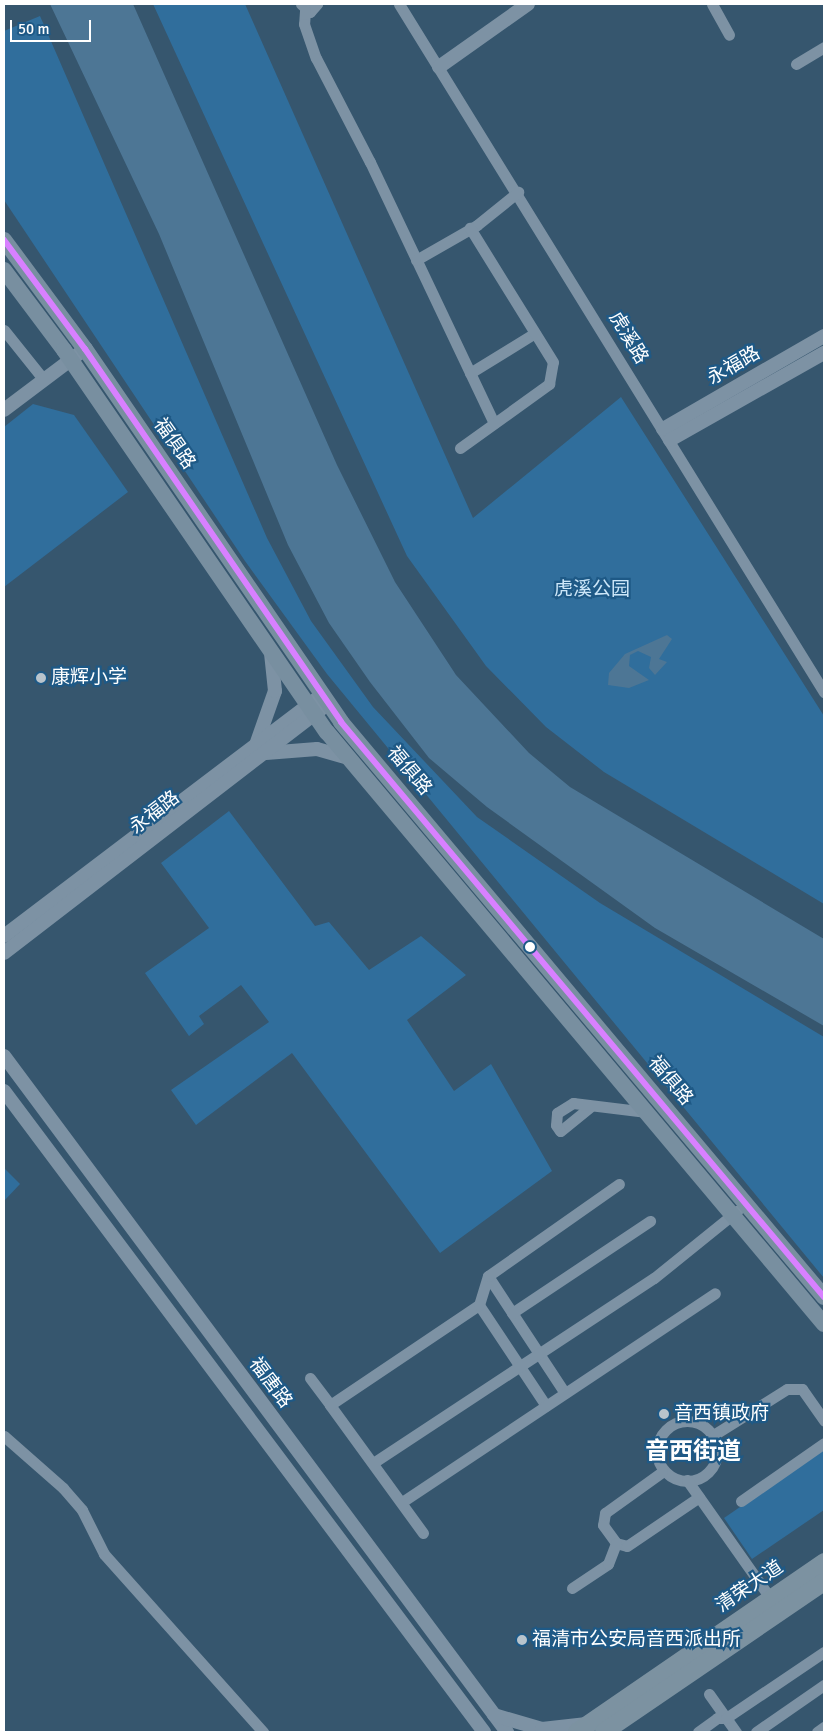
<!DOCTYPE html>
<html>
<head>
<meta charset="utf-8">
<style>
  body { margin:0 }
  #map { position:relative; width:828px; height:1736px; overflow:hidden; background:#36566e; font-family:Signika,"Noto Sans SC",sans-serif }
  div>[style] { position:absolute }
  .green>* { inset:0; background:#306e9c }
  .water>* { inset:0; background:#4d7695 }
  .minor>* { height:11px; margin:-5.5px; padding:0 5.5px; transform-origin:5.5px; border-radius:5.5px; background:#7d92a4 }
  .minor>.ring { margin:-5.5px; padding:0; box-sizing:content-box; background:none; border:11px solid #7d92a4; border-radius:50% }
  .tertiary>* { height:14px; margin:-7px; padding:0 7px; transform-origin:7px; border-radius:7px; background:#7d92a4 }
  .secondary>* { height:16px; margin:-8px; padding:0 8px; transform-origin:8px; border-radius:8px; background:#788fa0 }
  .primary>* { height:18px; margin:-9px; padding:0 9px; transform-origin:9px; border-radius:9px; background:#7c92a1 }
  .bus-1>* { height:6px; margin:-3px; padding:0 3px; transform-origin:3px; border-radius:3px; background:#d880ff }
  .dots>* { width:14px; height:14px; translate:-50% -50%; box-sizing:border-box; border:2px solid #1e5986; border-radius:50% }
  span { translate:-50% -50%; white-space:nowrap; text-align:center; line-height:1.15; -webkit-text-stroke:4.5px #1e5986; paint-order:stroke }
  .street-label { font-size:19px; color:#fff }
  .park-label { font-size:19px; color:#cce6f8 }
  .poi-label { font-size:19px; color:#fff }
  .left { translate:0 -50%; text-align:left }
  .district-label { font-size:24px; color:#fff; font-weight:700 }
  .frame { position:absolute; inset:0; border:5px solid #fff; pointer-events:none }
  .scale { position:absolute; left:10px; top:20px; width:81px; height:22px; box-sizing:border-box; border:2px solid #fff; border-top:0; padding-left:6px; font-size:15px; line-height:18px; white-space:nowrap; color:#fff; -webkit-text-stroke:4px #1e5986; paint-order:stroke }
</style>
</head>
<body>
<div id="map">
  <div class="green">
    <i style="clip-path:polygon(153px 4px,245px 4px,473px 518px,621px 397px,824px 716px,824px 904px,604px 772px,546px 727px,486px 666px,407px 556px)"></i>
    <i style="clip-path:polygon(40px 16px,267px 538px,311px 621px,373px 707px,477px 817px,600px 903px,824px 1037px,824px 1278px,327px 674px,245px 561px,4px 200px,4px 31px)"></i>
    <i style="clip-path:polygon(33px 404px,74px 415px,128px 492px,4px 587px,4px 427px)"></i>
    <i style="clip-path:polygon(229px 811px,315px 926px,329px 922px,369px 970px,421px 936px,466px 975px,407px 1020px,454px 1091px,491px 1064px,552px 1171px,440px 1253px,292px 1053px,196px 1125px,171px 1090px,269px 1022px,241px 985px,199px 1016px,204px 1024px,189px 1036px,145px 973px,209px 928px,161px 863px)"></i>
    <i style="clip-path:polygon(4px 1168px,20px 1184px,4px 1201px)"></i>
    <i style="clip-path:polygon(824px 1449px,824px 1510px,752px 1559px,724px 1518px)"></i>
  </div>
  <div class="water">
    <i style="clip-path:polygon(50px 4px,133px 4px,337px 465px,395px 582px,456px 675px,529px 753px,570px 787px,824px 939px,824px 1026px,655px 928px,487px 807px,429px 758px,370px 682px,329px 623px,288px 545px,159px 234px)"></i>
    <i style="clip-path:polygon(667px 635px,672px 639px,659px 659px,667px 662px,655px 675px,649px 668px,651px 657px,638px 651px,630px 655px,629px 666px,649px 680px,629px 688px,608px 685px,609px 673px,625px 654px)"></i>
  </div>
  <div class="minor">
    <i style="left:301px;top:4px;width:12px;rotate:42deg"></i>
    <i style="left:310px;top:12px;width:11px;rotate:-49deg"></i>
    <i style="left:399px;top:4px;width:809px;rotate:58.3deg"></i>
    <i style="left:712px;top:4px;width:35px;rotate:61deg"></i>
    <i style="left:305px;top:11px;width:13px;rotate:94deg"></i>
    <i style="left:304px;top:24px;width:36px;rotate:71deg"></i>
    <i style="left:316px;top:58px;width:117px;rotate:62.6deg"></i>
    <i style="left:370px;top:162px;width:289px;rotate:64.6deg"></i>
    <i style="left:796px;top:64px;width:33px;rotate:-31deg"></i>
    <i style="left:416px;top:260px;width:70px;rotate:-29.8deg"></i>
    <i style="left:477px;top:225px;width:53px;rotate:-38.8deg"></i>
    <i style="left:4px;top:330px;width:64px;rotate:51.3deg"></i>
    <i style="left:470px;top:373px;width:76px;rotate:-31.6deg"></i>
    <i style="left:460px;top:448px;width:110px;rotate:-35.7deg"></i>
    <i style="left:549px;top:384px;width:22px;rotate:-80deg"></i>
    <i style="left:553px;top:362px;width:158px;rotate:-121.8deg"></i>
    <i style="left:590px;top:1107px;width:38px;rotate:141deg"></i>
    <i style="left:560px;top:1131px;width:7px;rotate:-124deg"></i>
    <i style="left:556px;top:1125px;width:12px;rotate:-85deg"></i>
    <i style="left:557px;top:1113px;width:19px;rotate:-32deg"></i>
    <i style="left:573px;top:1103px;width:74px;rotate:7deg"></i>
    <i style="left:488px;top:1276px;width:140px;rotate:56.7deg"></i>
    <i style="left:479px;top:1305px;width:121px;rotate:56.4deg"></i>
    <i style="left:512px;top:1313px;width:166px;rotate:-33.7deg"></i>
    <i style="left:310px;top:1378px;width:34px;rotate:53deg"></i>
    <i class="ring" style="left:657px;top:1421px;width:49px;height:49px"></i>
    <i style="left:715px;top:1434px;width:85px;rotate:-32deg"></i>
    <i style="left:787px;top:1389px;width:15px"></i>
    <i style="left:802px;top:1389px;width:39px;rotate:55deg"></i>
    <i style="left:4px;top:1436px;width:79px;rotate:41.4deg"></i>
    <i style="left:63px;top:1488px;width:29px;rotate:49deg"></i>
    <i style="left:82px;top:1510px;width:49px;rotate:63.4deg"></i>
    <i style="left:104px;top:1554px;width:239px;rotate:48.2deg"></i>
    <i style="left:373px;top:1463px;width:336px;rotate:-33.4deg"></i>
    <i style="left:654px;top:1278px;width:107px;rotate:-38.9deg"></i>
    <i style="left:662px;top:1472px;width:70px;rotate:144.3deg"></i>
    <i style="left:605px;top:1513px;width:12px;rotate:99deg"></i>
    <i style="left:603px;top:1525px;width:22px;rotate:54deg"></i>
    <i style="left:616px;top:1543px;width:11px;rotate:15deg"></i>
    <i style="left:627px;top:1546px;width:87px;rotate:-34.2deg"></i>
    <i style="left:687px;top:1480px;width:146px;rotate:54.8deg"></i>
    <i style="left:741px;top:1501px;width:101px;rotate:-34.9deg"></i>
    <i style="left:402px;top:1502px;width:376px;rotate:-33.7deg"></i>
    <i style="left:423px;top:1533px;width:158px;rotate:-126deg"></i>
    <i style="left:330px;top:1405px;width:179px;rotate:-33.9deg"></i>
    <i style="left:479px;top:1305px;width:30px;rotate:-73deg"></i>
    <i style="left:488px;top:1276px;width:160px;rotate:-35.1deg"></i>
    <i style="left:572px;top:1588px;width:43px;rotate:-33.7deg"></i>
    <i style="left:608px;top:1564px;width:22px;rotate:-69deg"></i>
    <i style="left:709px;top:1694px;width:47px;rotate:54.6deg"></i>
    <i style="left:698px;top:1732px;width:24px;rotate:-36deg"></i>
    <i style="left:717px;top:1718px;width:9px"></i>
    <i style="left:726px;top:1718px;width:118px;rotate:-34deg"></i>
    <i style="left:756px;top:1732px;width:83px;rotate:-34.7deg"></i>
    <i style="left:817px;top:1732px;width:9px;rotate:-36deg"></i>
  </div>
  <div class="tertiary">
    <i style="left:439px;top:67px;width:109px;rotate:-35.3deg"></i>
    <i style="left:4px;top:410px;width:101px;rotate:-37deg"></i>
    <i style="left:663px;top:429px;width:186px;rotate:-30deg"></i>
    <i style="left:670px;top:440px;width:177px;rotate:-29.5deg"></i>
    <i style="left:257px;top:742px;width:54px;rotate:-70.6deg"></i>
    <i style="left:275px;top:691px;width:36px;rotate:-96deg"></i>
    <i style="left:266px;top:753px;width:51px;rotate:-4.5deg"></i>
    <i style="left:317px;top:749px;width:33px;rotate:16deg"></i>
    <i style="left:4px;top:936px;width:392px;rotate:-37.2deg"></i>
    <i style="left:4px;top:953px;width:401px;rotate:-37.6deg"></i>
    <i style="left:4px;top:1056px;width:843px;rotate:53.35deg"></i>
    <i style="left:4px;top:1091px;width:801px;rotate:53.17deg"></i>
    <i style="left:494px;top:1715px;width:50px;rotate:16.3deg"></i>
    <i style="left:542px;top:1729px;width:45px;rotate:-6.3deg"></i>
  </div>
  <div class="secondary">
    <i style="left:4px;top:240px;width:136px;rotate:53.4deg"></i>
    <i style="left:85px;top:349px;width:452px;rotate:55.5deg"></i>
    <i style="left:341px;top:722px;width:751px;rotate:49.97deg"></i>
    <i style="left:4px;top:270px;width:100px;rotate:53.1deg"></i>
    <i style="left:64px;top:350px;width:464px;rotate:55.5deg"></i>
    <i style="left:327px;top:732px;width:773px;rotate:49.99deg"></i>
  </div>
  <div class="primary">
    <i style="left:577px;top:1732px;width:300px;rotate:-34.5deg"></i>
    <i style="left:604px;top:1732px;width:266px;rotate:-34.3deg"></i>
  </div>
  <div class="bus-1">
    <i style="left:4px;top:240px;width:136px;rotate:53.4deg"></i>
    <i style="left:85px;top:349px;width:452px;rotate:55.5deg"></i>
    <i style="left:341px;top:722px;width:751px;rotate:49.97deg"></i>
  </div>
  <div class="dots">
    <i style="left:41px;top:678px;background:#b9c4cc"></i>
    <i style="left:530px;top:947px;background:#fff"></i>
    <i style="left:664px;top:1414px;background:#b9c4cc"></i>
    <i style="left:522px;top:1640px;background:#b9c4cc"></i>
  </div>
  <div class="street-label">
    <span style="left:628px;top:338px;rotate:59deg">虎溪路</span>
    <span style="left:734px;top:366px;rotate:-30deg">永福路</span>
    <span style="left:174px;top:444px;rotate:55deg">福俱路</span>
    <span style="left:409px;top:771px;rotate:50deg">福俱路</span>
    <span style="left:155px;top:813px;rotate:-38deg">永福路</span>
    <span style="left:670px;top:1081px;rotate:50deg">福俱路</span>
    <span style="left:270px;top:1383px;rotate:53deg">福唐路</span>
    <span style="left:750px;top:1587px;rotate:-34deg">清荣大道</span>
  </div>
  <div class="park-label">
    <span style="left:592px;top:590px">虎溪公园</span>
  </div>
  <div class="poi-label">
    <span class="left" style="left:51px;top:678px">康辉小学</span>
    <span class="left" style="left:674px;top:1414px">音西镇政府</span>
    <span class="left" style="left:532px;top:1640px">福清市公安局音西派出所</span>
  </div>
  <div class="district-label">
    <span style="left:693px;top:1452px">音西街道</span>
  </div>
  <div class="frame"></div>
  <div class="scale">50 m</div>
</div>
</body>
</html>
